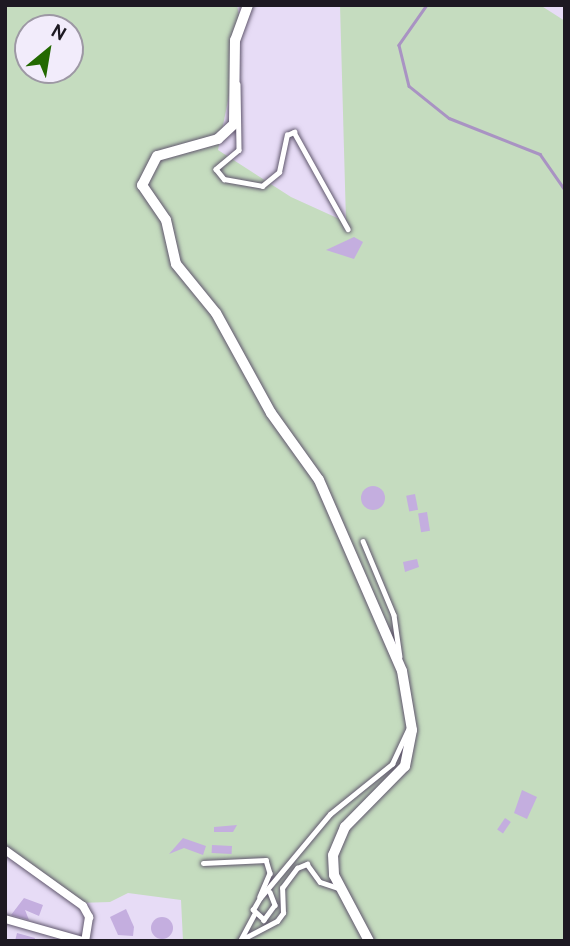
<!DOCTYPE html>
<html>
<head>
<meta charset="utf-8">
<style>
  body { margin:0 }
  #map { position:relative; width:570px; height:946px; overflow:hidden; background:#e7dcf6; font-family:Cabin,sans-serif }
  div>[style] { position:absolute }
  .green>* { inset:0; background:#c5dcbf }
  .stream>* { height:2.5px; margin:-1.25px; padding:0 1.25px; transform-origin:1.25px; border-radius:1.25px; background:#a993c3 }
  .building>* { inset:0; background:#c4aedf; transform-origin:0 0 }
  .round { border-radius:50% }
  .roads { filter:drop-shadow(0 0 2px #60576d) drop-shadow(0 0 2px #60576d) }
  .service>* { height:4.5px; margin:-2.25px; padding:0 2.25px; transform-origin:2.25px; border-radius:2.25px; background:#fff }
  .minor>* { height:8px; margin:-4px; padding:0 4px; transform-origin:4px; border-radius:4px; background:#fff }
  .tertiary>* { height:10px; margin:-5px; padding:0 5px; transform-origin:5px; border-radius:5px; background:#fff }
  span { translate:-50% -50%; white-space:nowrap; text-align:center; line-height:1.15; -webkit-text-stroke:7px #f2ecfb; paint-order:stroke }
  .frame { position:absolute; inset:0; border:7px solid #1d1922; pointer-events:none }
  .north { position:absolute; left:14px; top:14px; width:70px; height:70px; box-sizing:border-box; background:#f2ecfb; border:2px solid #9d98a4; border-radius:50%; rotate:30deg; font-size:19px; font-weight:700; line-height:28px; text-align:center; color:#1d1922 }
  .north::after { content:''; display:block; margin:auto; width:24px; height:32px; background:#236901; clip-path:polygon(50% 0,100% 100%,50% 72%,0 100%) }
</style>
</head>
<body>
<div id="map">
  <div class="green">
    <i style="clip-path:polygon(evenodd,5px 5px,237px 5px,242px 31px,218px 150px,291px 197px,346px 222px,340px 5px,540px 5px,565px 21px,565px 941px,183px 941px,181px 900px,128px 893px,110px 902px,78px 903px,5px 852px,5px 5px,28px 28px,70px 28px,70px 70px,28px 70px,28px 28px)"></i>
  </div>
  <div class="stream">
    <i style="left:427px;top:5px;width:49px;rotate:125deg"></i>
    <i style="left:399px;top:45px;width:42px;rotate:76.3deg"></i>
    <i style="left:409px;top:86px;width:51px;rotate:38.7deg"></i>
    <i style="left:449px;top:118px;width:98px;rotate:21.6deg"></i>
    <i style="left:540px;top:154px;width:44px;rotate:55.2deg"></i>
  </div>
  <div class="building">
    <i style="clip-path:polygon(354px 237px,363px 242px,354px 259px,326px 250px)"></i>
    <i class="round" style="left:361px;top:486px;width:24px;height:24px"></i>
    <i style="left:415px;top:494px;width:16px;height:9px;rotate:79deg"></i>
    <i style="left:427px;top:512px;width:19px;height:9px;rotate:81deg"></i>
    <i style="clip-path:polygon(417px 559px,419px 567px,405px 572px,403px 562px)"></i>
    <i style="clip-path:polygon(522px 790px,537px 797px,527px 819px,514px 813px)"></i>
    <i style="left:505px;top:818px;width:7px;height:14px;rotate:34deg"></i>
    <i style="clip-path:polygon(237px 825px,233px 832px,214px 832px,214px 827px)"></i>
    <i style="clip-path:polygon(183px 838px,206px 846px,203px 855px,184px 848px,169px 854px)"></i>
    <i style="left:212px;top:845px;width:20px;height:8px;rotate:3deg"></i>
    <i style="clip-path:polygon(24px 898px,43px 905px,39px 916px,25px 910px,29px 920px,11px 915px)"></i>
    <i style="clip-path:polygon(126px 909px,134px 927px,133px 936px,118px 935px,110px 917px)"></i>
    <i class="round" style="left:151px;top:917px;width:22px;height:22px"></i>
    <i style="clip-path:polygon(17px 933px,35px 938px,34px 941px,15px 941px)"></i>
  </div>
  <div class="roads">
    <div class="service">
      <i style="left:238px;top:84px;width:66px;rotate:89.1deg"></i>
      <i style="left:239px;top:150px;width:30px;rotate:140deg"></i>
      <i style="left:216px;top:169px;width:13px;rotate:51deg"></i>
      <i style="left:224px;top:179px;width:39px;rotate:10deg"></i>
      <i style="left:262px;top:186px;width:22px;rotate:-39deg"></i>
      <i style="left:279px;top:172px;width:38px;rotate:-78deg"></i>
      <i style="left:287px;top:135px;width:8px;rotate:-23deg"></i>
      <i style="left:294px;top:132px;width:111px;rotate:60.9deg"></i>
      <i style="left:363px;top:541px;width:80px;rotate:67.3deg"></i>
      <i style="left:394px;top:615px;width:42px;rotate:81.9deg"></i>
      <i style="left:203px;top:863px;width:63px;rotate:-2.7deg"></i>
      <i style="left:266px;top:860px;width:14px;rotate:73deg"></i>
      <i style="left:270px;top:873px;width:26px;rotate:113deg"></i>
      <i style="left:270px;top:892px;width:14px;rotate:69deg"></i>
      <i style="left:275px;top:905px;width:19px;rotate:126deg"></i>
      <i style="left:264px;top:920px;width:15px;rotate:-138deg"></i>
      <i style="left:253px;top:910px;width:14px;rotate:-60deg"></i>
      <i style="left:260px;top:898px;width:109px;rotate:-50.2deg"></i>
      <i style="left:330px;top:814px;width:80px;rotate:-38.9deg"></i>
      <i style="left:392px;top:764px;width:38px;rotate:-65deg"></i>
      <i style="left:241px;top:939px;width:27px;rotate:-62deg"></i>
      <i style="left:239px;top:941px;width:43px;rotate:-27.8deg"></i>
      <i style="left:277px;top:921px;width:10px;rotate:-53deg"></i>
      <i style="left:283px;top:913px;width:25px;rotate:-92deg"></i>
      <i style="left:282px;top:888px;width:25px;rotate:-53deg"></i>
      <i style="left:297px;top:868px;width:11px;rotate:-22deg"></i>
      <i style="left:307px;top:864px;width:22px;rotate:54deg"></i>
      <i style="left:320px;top:882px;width:20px;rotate:18deg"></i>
    </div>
    <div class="minor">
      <i style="left:5px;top:850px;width:96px;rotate:35.7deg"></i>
      <i style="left:83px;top:906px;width:13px;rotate:61deg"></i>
      <i style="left:89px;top:917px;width:24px;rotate:99deg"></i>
      <i style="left:5px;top:919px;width:81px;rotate:15.8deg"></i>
    </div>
    <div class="tertiary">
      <i style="left:248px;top:5px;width:37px;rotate:110deg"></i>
      <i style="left:235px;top:40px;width:84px;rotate:90.7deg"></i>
      <i style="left:234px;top:124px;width:22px;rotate:137deg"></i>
      <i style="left:218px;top:139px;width:63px;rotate:164.4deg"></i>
      <i style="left:157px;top:156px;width:33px;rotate:117deg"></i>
      <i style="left:142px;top:185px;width:42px;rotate:55.6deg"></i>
      <i style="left:166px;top:220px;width:45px;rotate:77.2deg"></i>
      <i style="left:176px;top:264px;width:63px;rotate:50.8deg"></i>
      <i style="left:216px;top:313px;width:114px;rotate:61.2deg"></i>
      <i style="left:271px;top:413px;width:82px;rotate:54.4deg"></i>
      <i style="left:319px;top:480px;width:208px;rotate:66.5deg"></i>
      <i style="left:402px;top:671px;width:60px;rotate:80.4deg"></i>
      <i style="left:412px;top:730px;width:37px;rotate:101deg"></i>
      <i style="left:405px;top:766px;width:86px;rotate:134.5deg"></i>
      <i style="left:345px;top:827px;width:30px;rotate:113deg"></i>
      <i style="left:333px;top:855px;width:20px;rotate:87deg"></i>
      <i style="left:334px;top:875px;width:75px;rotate:62.1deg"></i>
    </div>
  </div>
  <div class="frame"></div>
  <div class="north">N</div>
</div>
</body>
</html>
